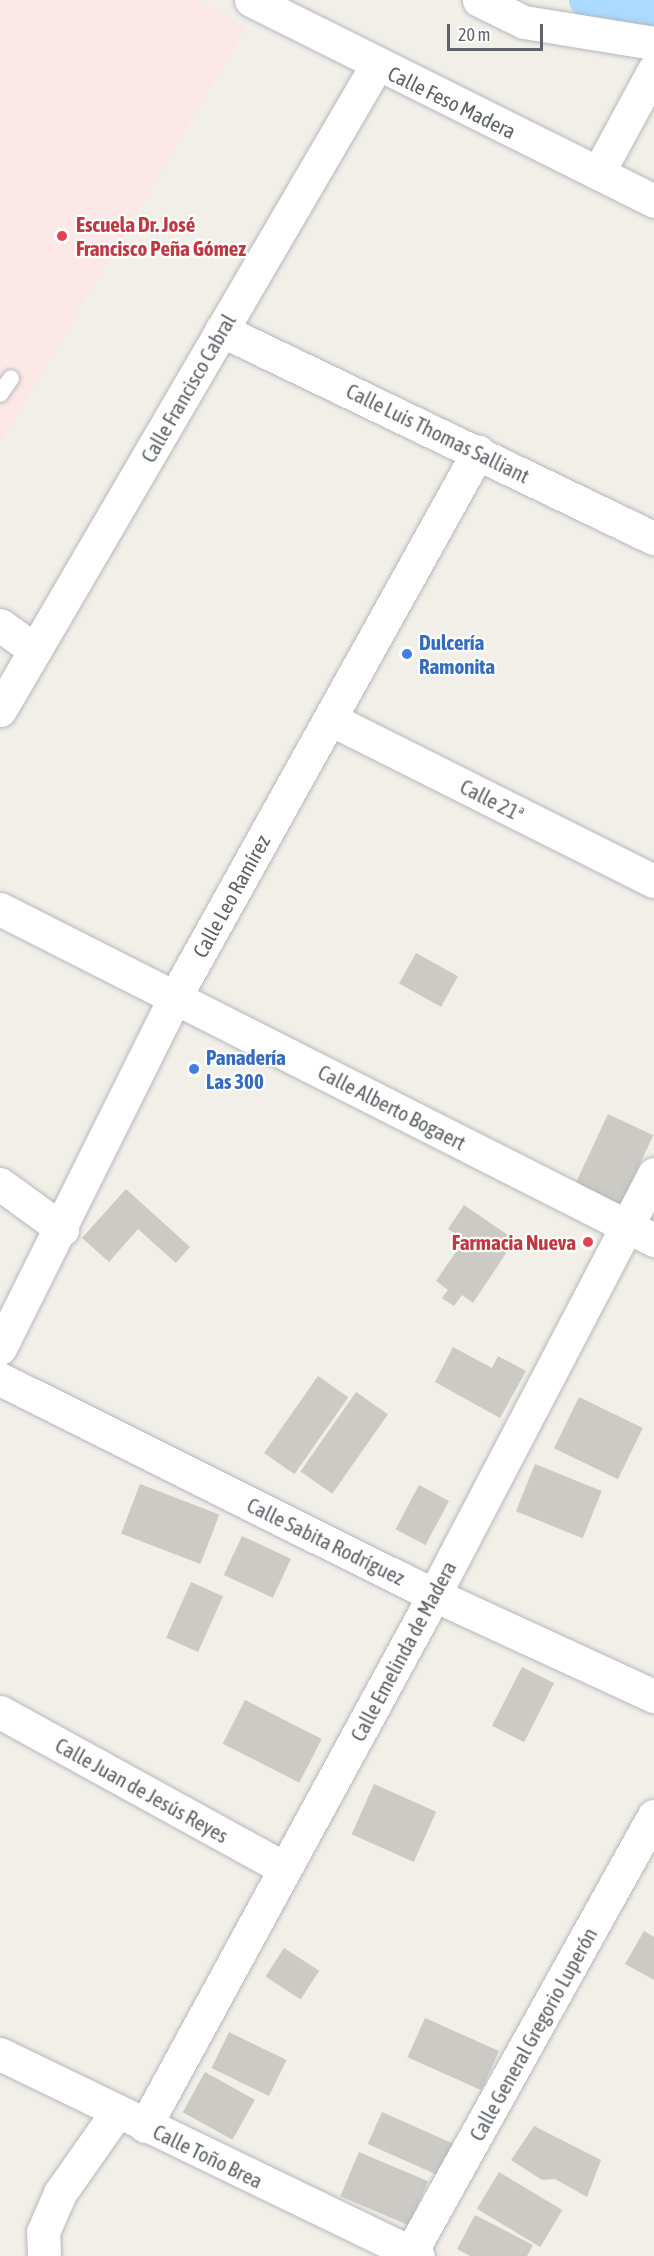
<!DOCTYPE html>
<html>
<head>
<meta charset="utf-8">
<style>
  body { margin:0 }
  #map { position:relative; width:654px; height:2256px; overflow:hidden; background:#f1efe8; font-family:"Asap Condensed",sans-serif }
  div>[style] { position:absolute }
  .medical>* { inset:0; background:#fce8e6 }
  .canal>* { height:33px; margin:-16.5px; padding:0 16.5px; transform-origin:16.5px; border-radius:16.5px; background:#aadaff }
  .building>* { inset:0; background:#cccac5; transform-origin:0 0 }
  .roads { filter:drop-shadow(0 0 2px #b5b8bc) drop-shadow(0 0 2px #b5b8bc) }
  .service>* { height:16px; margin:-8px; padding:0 8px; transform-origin:8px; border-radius:8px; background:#fff }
  .minor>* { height:33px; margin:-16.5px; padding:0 16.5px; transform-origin:16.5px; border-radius:16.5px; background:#fff }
  .dots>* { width:16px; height:16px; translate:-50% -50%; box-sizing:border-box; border:3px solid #fff; border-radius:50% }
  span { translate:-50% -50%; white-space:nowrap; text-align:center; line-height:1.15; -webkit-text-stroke:4.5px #fff; paint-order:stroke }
  .street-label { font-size:21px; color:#5f6368 }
  .health-label { font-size:21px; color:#be3a42; font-weight:700 }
  .left { translate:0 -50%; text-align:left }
  .right { translate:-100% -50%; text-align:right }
  .shop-label { font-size:21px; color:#366cbe; font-weight:700 }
  .scale { position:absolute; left:447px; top:24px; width:96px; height:27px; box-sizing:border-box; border:3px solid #5f6368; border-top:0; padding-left:8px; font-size:18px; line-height:21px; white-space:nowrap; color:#5f6368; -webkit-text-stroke:4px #fff; paint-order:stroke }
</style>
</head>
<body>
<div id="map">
  <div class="medical">
    <i style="clip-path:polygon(0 0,196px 0,247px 27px,0 445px)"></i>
  </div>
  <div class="canal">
    <i style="left:585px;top:0;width:70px;rotate:9.1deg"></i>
  </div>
  <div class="building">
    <i style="left:416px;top:953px;width:48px;height:35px;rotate:29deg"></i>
    <i style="left:608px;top:1114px;width:50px;height:77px;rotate:25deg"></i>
    <i style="clip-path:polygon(126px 1189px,190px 1247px,176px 1263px,138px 1229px,109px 1262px,82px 1238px)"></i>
    <i style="clip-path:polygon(464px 1205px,515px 1240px,473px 1303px,462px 1295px,454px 1306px,442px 1298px,448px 1290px,436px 1281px,464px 1240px,448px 1229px)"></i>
    <i style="clip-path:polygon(453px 1347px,492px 1368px,498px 1356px,526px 1371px,500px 1418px,435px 1382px)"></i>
    <i style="left:318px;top:1376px;width:37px;height:94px;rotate:35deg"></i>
    <i style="left:356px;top:1392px;width:39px;height:97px;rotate:35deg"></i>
    <i style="left:579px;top:1397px;width:71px;height:57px;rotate:26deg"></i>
    <i style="left:535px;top:1464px;width:72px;height:51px;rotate:22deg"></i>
    <i style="left:140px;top:1484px;width:85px;height:53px;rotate:21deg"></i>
    <i style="left:419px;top:1485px;width:34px;height:50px;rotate:28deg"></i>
    <i style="left:242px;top:1536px;width:54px;height:43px;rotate:25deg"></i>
    <i style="left:191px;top:1582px;width:35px;height:61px;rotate:24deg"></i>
    <i style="left:522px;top:1667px;width:36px;height:66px;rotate:27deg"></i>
    <i style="left:245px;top:1700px;width:86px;height:49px;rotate:27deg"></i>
    <i style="left:374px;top:1784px;width:68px;height:55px;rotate:24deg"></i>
    <i style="clip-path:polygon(644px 1931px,654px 1937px,654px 1980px,625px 1964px)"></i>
    <i style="left:284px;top:1948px;width:42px;height:34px;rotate:33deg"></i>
    <i style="left:425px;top:2018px;width:81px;height:43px;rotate:24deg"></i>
    <i style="left:229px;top:2032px;width:64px;height:40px;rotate:26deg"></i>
    <i style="left:205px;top:2072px;width:57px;height:46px;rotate:29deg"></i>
    <i style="left:382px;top:2112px;width:77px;height:35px;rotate:24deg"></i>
    <i style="clip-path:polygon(534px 2126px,601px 2160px,587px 2197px,555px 2179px,542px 2180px,511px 2160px)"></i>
    <i style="left:359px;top:2152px;width:75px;height:48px;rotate:23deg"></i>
    <i style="left:499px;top:2172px;width:74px;height:43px;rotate:31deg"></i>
    <i style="clip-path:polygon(475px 2215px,533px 2245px,527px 2256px,470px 2256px,457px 2249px)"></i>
  </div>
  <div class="roads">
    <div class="service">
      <i style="left:0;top:394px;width:19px;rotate:-55deg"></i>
    </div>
    <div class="minor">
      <i style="left:251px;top:0;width:450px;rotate:26.5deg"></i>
      <i style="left:479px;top:0;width:50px;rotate:26.1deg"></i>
      <i style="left:524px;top:22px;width:132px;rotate:9.2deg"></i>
      <i style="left:598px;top:173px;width:117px;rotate:-61.5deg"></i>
      <i style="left:221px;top:330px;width:480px;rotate:25.7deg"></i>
      <i style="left:0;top:625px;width:43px;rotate:35.5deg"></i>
      <i style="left:0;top:710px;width:746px;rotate:-59.72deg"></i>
      <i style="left:330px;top:719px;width:362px;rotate:26.6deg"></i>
      <i style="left:0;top:909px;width:733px;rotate:26.84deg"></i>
      <i style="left:0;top:1184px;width:77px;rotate:36deg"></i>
      <i style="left:0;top:1348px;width:392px;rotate:-63.5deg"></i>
      <i style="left:175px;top:997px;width:624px;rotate:-60.93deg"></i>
      <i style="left:0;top:1379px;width:485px;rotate:26.5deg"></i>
      <i style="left:434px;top:1595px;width:242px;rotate:24.7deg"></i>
      <i style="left:0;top:1712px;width:325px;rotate:28.8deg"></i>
      <i style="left:0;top:2054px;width:464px;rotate:25.8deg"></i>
      <i style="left:145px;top:2126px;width:605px;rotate:-61.44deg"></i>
      <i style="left:434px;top:1595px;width:475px;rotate:-62.4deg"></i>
      <i style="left:411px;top:2252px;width:499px;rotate:-60.9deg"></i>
      <i style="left:44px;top:2256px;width:24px;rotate:-92deg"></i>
      <i style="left:43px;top:2232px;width:43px;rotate:-66.4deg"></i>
      <i style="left:60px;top:2193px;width:99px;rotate:-54.9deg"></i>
    </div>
  </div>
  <div class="dots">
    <i style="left:62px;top:236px;background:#e0444e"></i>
    <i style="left:407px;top:654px;background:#3f7fe0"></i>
    <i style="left:194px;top:1069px;background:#3f7fe0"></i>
    <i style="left:588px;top:1242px;background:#e0444e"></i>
  </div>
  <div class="street-label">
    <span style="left:452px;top:102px;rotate:26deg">Calle Feso Madera</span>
    <span style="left:188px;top:388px;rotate:-60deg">Calle Francisco Cabral</span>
    <span style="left:438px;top:433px;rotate:26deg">Calle Luis Thomas Salliant</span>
    <span style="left:492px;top:800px;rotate:27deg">Calle 21ª</span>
    <span style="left:231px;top:896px;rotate:-61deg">Calle Leo Ramírez</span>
    <span style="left:392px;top:1107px;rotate:27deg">Calle Alberto Bogaert</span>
    <span style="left:326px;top:1541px;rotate:26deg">Calle Sabita Rodríguez</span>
    <span style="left:403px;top:1651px;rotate:-62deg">Calle Emelinda de Madera</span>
    <span style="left:142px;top:1790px;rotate:29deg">Calle Juan de Jesús Reyes</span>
    <span style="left:533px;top:2034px;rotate:-61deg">Calle General Gregorio Luperón</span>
    <span style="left:208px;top:2156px;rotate:26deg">Calle Toño Brea</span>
  </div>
  <div class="health-label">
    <span class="left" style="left:76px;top:236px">Escuela Dr. José<br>Francisco Peña Gómez</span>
    <span class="right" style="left:576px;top:1242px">Farmacia Nueva</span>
  </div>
  <div class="shop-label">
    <span class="left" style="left:419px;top:654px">Dulcería<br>Ramonita</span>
    <span class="left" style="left:206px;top:1069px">Panadería<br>Las 300</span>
  </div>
  <div class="scale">20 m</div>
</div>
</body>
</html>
